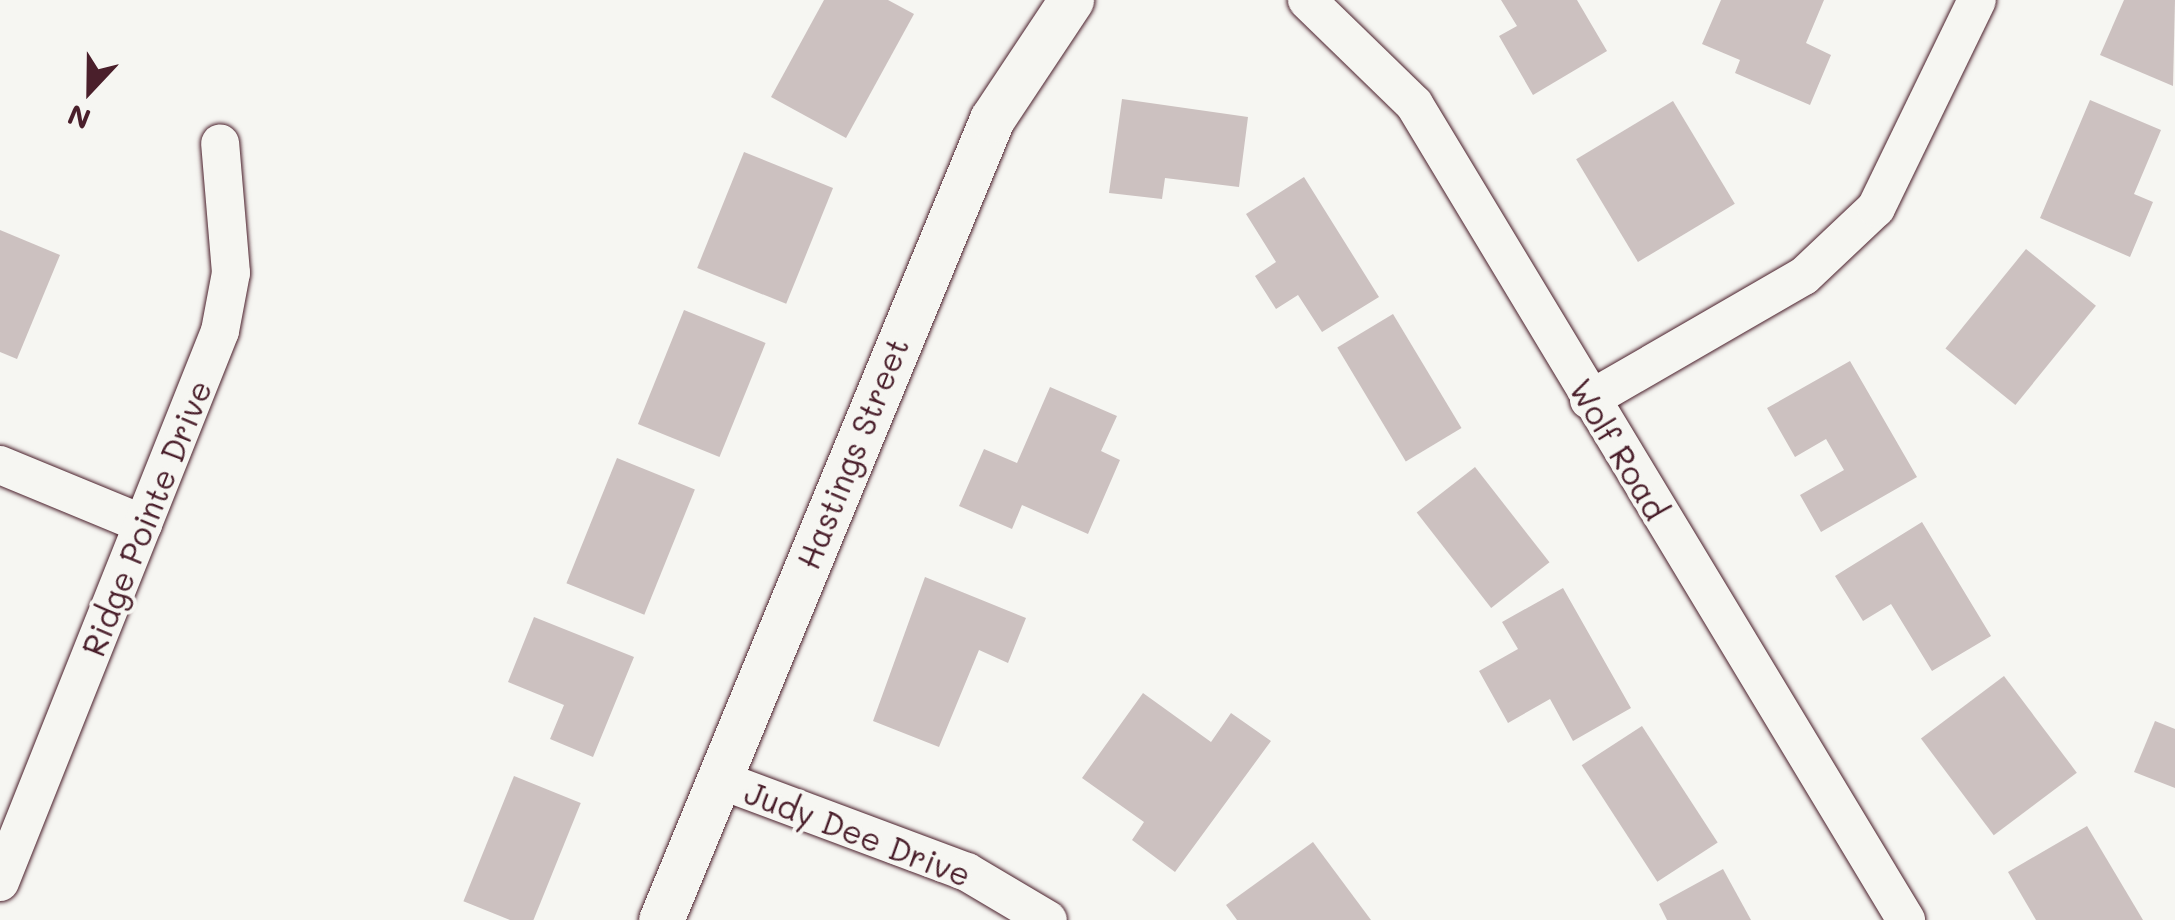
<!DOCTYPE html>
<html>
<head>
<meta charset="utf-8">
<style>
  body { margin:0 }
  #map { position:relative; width:2175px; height:920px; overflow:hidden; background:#f6f6f2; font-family:Mali,sans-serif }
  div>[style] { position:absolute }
  .building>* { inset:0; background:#ccc1c0; transform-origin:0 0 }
  .roads { filter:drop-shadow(0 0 2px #4a1f2b) drop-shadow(0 0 2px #4a1f2b) }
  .minor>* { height:38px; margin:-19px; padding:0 19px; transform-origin:19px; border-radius:19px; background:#f6f6f2 }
  .tertiary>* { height:45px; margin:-22.5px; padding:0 22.5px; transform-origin:22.5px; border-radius:22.5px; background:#f6f6f2 }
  span { translate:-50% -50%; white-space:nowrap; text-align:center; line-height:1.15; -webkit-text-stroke:8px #f6f6f2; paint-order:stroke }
  .street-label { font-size:32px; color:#4a1f2b }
  .north { position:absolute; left:40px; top:40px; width:100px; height:100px; -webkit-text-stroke:8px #f6f6f2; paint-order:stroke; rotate:202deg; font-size:28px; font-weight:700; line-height:40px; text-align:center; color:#4a1f2b }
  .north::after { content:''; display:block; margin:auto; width:35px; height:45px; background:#4a1f2b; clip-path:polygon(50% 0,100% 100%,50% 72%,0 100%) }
</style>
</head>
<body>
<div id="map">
  <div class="building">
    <i style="clip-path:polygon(824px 0,888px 0,914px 14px,846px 138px,771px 97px)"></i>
    <i style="clip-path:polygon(1501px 0,1577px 0,1607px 51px,1533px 95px,1499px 36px,1517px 26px)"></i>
    <i style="clip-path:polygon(1721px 0,1824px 0,1806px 43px,1831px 55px,1810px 105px,1735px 73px,1740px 60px,1702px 44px)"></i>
    <i style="clip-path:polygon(2124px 0,2175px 0,2173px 86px,2100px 55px)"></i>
    <i style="clip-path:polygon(1122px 99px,1248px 117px,1239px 187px,1165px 178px,1162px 199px,1109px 193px)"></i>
    <i style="clip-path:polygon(2090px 100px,2161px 130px,2134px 194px,2153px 202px,2130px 257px,2040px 218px)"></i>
    <i style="left:1673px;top:101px;width:120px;height:113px;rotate:59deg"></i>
    <i style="left:744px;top:152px;width:96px;height:125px;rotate:22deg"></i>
    <i style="clip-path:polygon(1304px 177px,1379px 297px,1322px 332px,1298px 295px,1276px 309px,1255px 276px,1276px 262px,1246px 214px)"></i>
    <i style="clip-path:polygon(0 230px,60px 255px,17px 359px,0 352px)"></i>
    <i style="left:2026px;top:249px;width:90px;height:128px;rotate:39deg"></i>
    <i style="left:684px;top:310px;width:88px;height:123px;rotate:22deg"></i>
    <i style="left:1393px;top:314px;width:133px;height:65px;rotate:59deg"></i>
    <i style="clip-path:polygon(1850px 361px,1917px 477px,1821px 532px,1800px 495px,1844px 470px,1826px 439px,1795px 457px,1767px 408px)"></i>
    <i style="clip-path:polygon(1050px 387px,1117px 416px,1101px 451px,1120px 460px,1088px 534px,1022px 505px,1012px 529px,959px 506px,984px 449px,1017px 463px)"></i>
    <i style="left:617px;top:458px;width:84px;height:135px;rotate:22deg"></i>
    <i style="left:1475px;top:467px;width:121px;height:74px;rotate:52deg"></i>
    <i style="clip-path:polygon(1922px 522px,1991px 636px,1932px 671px,1891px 604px,1863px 621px,1835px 576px)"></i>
    <i style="clip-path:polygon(925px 577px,1026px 618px,1008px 663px,979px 650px,939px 747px,873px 721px)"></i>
    <i style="clip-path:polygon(1563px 588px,1631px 708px,1573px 741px,1550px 699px,1508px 723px,1479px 671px,1518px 649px,1502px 622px)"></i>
    <i style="clip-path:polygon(534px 617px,634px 657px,593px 757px,550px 739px,564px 705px,508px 682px)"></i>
    <i style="left:2004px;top:676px;width:121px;height:104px;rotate:53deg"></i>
    <i style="clip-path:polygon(1143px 693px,1211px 742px,1231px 713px,1271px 741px,1175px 872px,1132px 840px,1144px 822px,1082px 778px)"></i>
    <i style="clip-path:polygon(2155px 721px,2175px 729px,2175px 788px,2134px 772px)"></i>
    <i style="left:1642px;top:726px;width:139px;height:72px;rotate:57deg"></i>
    <i style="left:514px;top:776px;width:72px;height:135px;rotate:22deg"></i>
    <i style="clip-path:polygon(2087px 826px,2143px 920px,2036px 920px,2008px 872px)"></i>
    <i style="clip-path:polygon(1313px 842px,1371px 920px,1237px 920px,1226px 905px)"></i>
    <i style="clip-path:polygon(1723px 869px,1751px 920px,1667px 920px,1659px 904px)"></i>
  </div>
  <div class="roads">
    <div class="minor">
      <i style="left:1307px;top:0;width:149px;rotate:44.2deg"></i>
      <i style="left:1414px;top:104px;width:953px;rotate:58.91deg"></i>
      <i style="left:1589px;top:400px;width:248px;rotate:-30deg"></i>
      <i style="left:1804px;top:276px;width:99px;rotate:-43.4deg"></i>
      <i style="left:1876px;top:208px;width:231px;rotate:-64.1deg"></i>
      <i style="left:0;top:465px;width:155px;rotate:22.4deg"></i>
      <i style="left:718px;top:779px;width:266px;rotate:20.5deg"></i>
      <i style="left:967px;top:872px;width:94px;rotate:30.7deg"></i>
      <i style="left:0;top:882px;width:593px;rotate:-68.23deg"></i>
      <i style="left:220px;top:331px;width:59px;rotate:-79.3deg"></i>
      <i style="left:231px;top:273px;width:130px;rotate:-94.8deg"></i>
    </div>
    <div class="tertiary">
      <i style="left:661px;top:920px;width:867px;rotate:-67.55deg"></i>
      <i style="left:992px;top:119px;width:143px;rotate:-56.4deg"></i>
    </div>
  </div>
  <div class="street-label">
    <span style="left:1619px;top:449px;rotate:59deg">Wolf Road</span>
    <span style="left:852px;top:453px;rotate:-68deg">Hastings Street</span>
    <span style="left:146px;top:518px;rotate:-68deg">Ridge Pointe Drive</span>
    <span style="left:858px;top:833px;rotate:21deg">Judy Dee Drive</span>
  </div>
  <div class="north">N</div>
</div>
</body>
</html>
